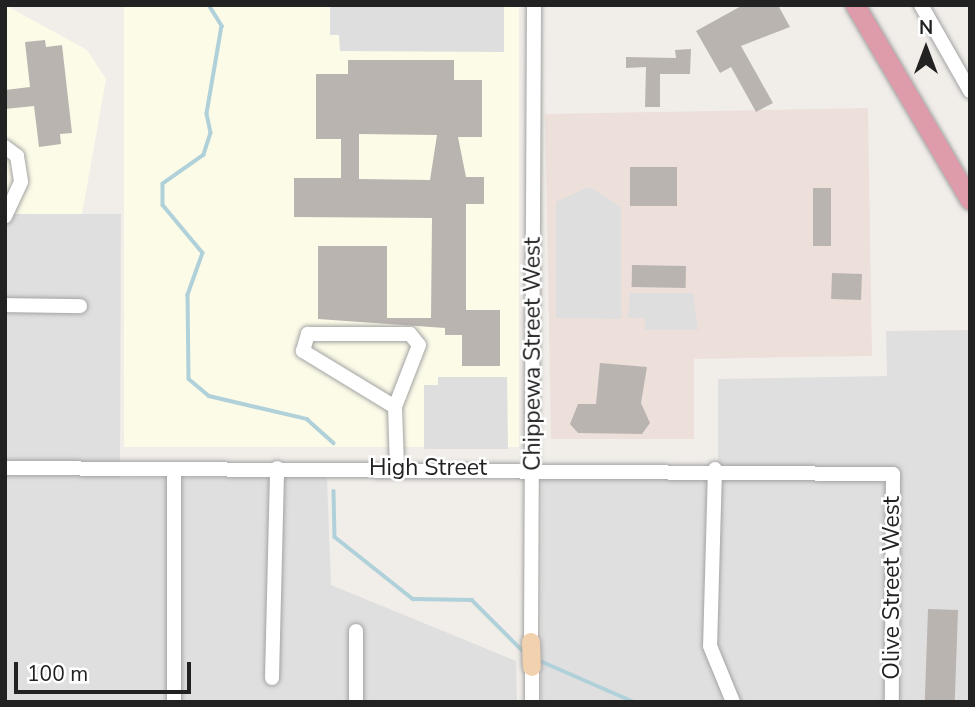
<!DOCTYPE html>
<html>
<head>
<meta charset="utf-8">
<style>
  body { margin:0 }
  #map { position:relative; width:975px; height:707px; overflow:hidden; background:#f1eeea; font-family:"Nunito Sans",sans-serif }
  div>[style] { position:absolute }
  .residential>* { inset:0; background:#e0dfdf }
  .education>* { inset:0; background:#fcfbe8; transform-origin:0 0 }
  .military>* { inset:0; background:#ede0db }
  .parking>* { inset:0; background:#dedede }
  .stream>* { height:3.5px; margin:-1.75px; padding:0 1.75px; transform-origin:1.75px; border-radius:1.75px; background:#b0d1d9 }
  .building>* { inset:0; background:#bab4b0; transform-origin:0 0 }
  .roads { filter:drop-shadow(0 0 2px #a3a3a3) drop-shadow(0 0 2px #a3a3a3) }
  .minor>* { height:14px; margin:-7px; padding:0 7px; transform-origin:7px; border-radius:7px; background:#fff }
  .major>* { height:18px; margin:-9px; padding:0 9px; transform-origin:9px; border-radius:9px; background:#f2d2ae }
  .highway>* { height:19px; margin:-9.5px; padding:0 9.5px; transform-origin:9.5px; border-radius:9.5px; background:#de9caa }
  span { translate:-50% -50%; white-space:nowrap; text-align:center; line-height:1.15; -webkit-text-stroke:5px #fff; paint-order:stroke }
  .street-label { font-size:23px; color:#222 }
  .frame { position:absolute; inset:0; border:7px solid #222; pointer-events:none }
  .north { position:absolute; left:891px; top:14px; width:70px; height:70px; -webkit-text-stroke:5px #fff; paint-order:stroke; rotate:0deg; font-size:19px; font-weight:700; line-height:28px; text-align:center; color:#222 }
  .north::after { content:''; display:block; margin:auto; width:24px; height:32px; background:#222; clip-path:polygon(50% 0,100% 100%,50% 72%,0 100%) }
  .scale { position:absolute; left:14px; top:662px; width:177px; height:32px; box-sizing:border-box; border:4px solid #222; border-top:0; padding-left:9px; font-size:21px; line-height:24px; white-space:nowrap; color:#222; -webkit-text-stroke:5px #fff; paint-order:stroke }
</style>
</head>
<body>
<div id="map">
  <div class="residential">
    <i style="clip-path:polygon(5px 214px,121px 214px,120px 478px,327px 477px,331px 585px,516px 661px,517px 702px,5px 702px)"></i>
    <i style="clip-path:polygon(970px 330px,970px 702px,541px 702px,542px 473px,718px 473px,718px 379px,887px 376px,886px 331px)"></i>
  </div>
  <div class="education">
    <i style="clip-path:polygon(5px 5px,87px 50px,106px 79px,82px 214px,5px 214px)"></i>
    <i style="left:124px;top:5px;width:395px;height:442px"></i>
  </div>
  <div class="military">
    <i style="clip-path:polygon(868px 108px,872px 356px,694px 359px,694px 439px,551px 439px,545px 114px)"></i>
  </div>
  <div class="parking">
    <i style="clip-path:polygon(330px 5px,504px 5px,504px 52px,340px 51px,339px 35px,330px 35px)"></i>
    <i style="clip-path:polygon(589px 187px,621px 207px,621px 319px,556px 318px,556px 202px)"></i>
    <i style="clip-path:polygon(630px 293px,693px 293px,698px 330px,645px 330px,645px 318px,628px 318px)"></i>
    <i style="clip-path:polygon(438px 377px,507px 377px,508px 449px,424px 449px,424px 385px,438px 385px)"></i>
  </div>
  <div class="stream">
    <i style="left:209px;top:5px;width:25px;rotate:58deg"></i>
    <i style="left:222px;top:26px;width:89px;rotate:99.7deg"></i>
    <i style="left:207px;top:114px;width:19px;rotate:78deg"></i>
    <i style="left:211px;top:133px;width:23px;rotate:108deg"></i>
    <i style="left:204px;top:155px;width:50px;rotate:144.7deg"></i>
    <i style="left:163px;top:184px;width:21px;rotate:90deg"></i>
    <i style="left:163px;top:205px;width:62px;rotate:50.2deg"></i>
    <i style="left:203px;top:253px;width:45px;rotate:109.7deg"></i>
    <i style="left:188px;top:295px;width:84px;rotate:89.3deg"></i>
    <i style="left:189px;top:379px;width:26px;rotate:40deg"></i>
    <i style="left:209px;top:396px;width:101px;rotate:13.2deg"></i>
    <i style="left:307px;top:419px;width:36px;rotate:42deg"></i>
    <i style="left:334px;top:491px;width:46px;rotate:88.8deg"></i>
    <i style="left:335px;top:537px;width:100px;rotate:38.5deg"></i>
    <i style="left:413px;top:599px;width:59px;rotate:1deg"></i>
    <i style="left:472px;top:600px;width:75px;rotate:45deg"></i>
    <i style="left:538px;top:660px;width:105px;rotate:23.6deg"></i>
  </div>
  <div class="building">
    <i style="clip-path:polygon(743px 5px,778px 5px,790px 27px,741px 46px,773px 103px,756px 112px,731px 67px,720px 73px,696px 31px)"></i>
    <i style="clip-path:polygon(45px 40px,46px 47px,62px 45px,72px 133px,60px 134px,61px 144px,39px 147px,34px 106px,5px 109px,5px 90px,30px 87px,25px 42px)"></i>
    <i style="clip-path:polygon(691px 49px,690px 74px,660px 74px,660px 107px,645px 107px,646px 67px,626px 68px,626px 57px,676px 58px,675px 50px)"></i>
    <i style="clip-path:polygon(evenodd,348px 60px,454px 60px,454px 80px,482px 80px,482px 137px,458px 137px,466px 177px,484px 177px,484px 204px,466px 204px,466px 310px,500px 310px,500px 366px,462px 366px,462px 335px,445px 335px,445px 328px,318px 319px,318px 246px,387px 246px,387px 318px,431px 318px,432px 218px,294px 217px,294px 178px,341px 178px,341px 139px,316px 139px,316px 74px,348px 74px,348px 60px,359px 134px,437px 135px,430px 180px,359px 179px,359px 134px)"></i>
    <i style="left:677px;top:167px;width:39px;height:47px;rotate:90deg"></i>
    <i style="left:813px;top:188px;width:18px;height:58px"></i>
    <i style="left:632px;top:265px;width:54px;height:22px;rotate:1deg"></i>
    <i style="left:832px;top:273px;width:30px;height:26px;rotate:2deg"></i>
    <i style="clip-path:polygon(600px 363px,647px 367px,641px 403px,650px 423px,642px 434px,578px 433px,570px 424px,578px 404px,596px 404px)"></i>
    <i style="left:928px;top:609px;width:30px;height:93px;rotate:2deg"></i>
  </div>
  <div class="roads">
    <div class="minor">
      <i style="left:921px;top:5px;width:99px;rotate:60.3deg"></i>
      <i style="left:5px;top:147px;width:15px;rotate:37deg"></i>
      <i style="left:17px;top:156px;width:26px;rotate:81deg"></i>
      <i style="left:21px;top:182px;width:38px;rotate:115deg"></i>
      <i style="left:5px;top:305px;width:75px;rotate:0.8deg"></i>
      <i style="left:395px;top:407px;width:108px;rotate:-148.7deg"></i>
      <i style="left:303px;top:351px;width:18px;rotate:-74deg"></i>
      <i style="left:308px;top:334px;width:102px"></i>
      <i style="left:410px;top:334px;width:14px;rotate:51deg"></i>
      <i style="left:419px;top:345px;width:66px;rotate:111.2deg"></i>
      <i style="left:395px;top:407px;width:61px;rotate:88.1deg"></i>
      <i style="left:5px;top:468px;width:888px;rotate:0.39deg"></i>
      <i style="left:893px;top:474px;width:228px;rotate:90.3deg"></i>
      <i style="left:715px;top:469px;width:177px;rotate:91.6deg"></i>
      <i style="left:710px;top:646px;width:61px;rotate:67.7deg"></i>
      <i style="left:174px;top:470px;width:232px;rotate:90deg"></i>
      <i style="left:531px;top:642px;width:637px;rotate:-89.73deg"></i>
      <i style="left:272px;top:678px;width:210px;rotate:-88.6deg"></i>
      <i style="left:356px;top:702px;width:71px;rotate:-90deg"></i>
      <i style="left:532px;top:702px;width:35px;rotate:-90deg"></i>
    </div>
    <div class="major">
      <i style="left:531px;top:642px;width:25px;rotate:88deg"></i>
    </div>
    <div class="highway">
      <i style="left:855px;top:5px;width:226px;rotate:59.5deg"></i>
    </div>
  </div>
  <div class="street-label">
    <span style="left:533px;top:354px;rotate:-90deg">Chippewa Street West</span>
    <span style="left:428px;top:468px">High Street</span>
    <span style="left:892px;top:588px;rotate:-90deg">Olive Street West</span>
  </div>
  <div class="frame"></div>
  <div class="north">N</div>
  <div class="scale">100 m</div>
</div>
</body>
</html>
